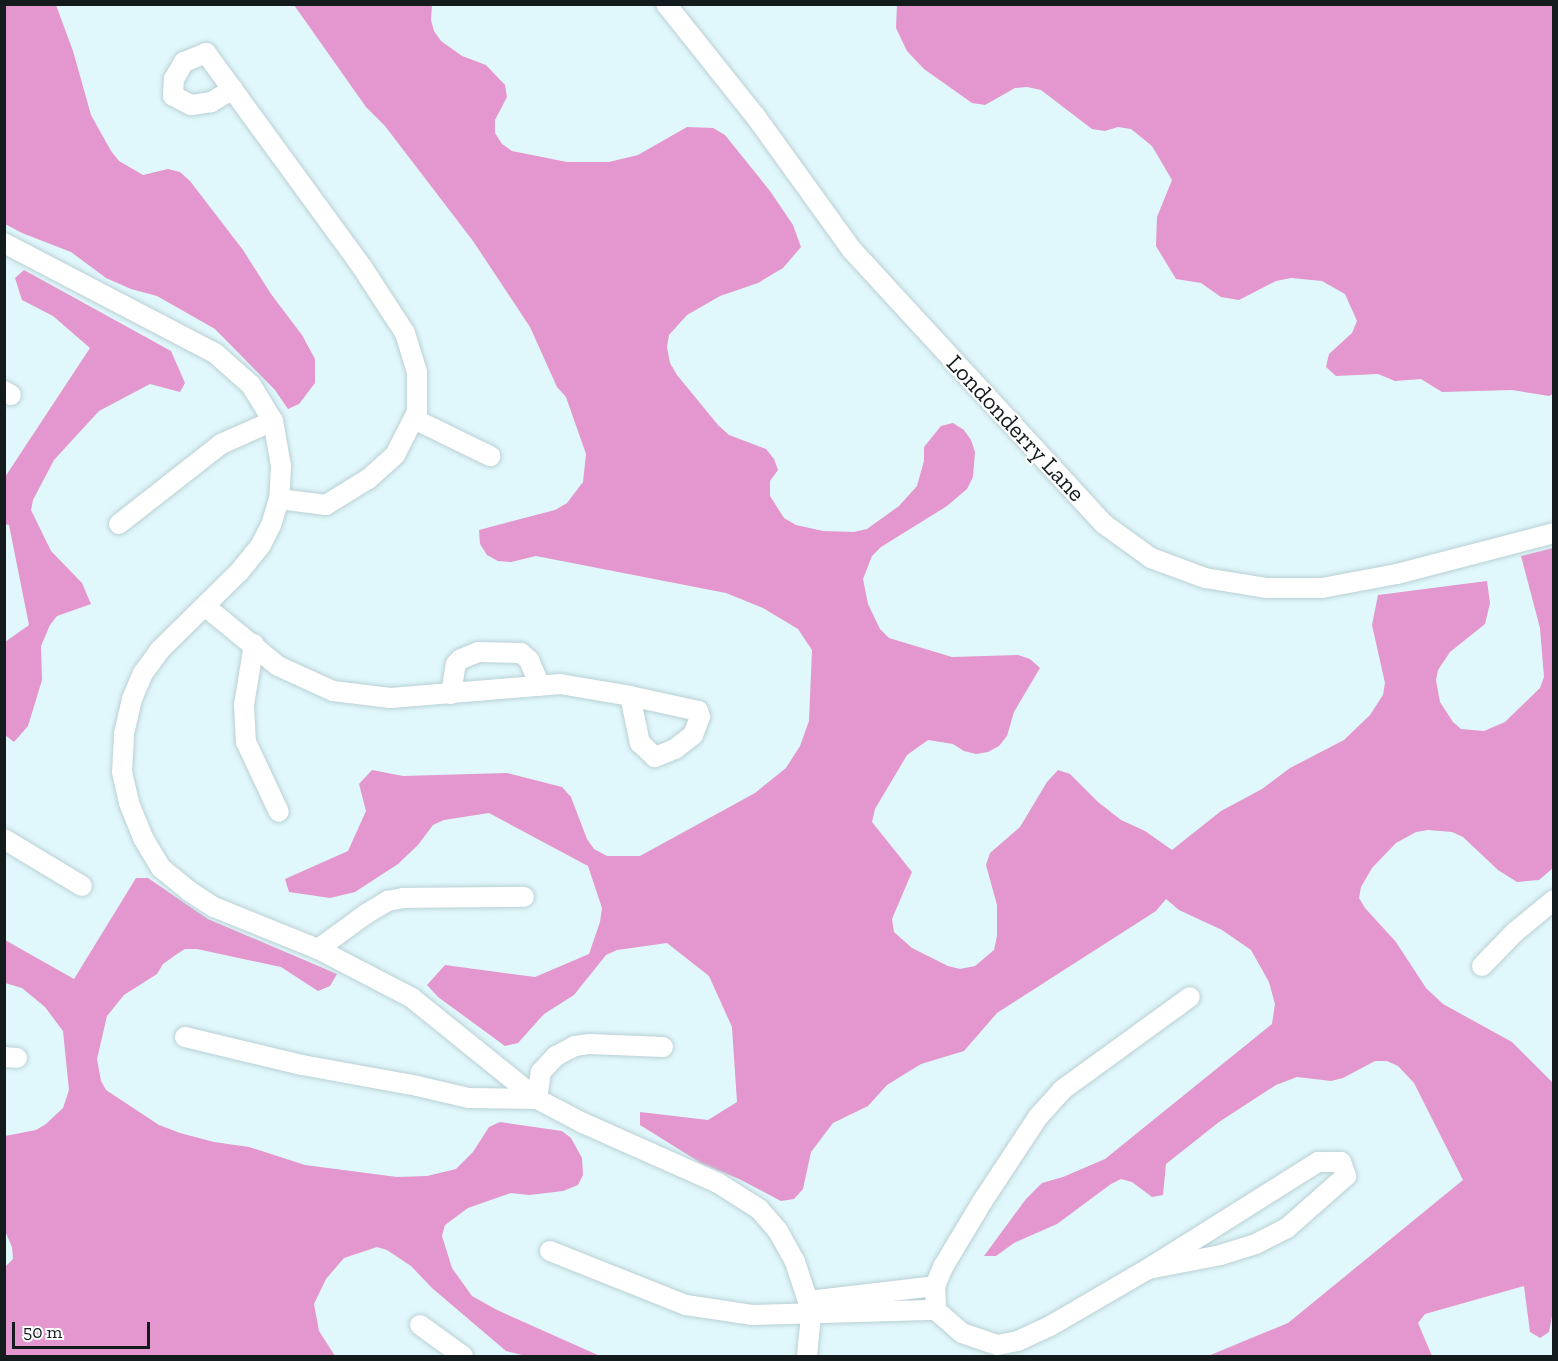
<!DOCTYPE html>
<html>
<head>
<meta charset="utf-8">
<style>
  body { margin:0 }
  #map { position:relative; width:1558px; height:1361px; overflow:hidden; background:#e0f7fb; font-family:"Zilla Slab",serif }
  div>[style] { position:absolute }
  .forest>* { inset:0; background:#e397ce }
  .roads { filter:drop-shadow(0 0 2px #b9d0d4) drop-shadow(0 0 2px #b9d0d4) }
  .street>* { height:20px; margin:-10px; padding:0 10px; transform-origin:10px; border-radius:10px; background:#fff }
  span { translate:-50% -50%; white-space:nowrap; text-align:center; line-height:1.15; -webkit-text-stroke:4.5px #fff; paint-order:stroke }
  .street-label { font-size:24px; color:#131b1d }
  .frame { position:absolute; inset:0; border:6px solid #131b1d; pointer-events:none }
  .scale { position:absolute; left:12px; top:1322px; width:138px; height:27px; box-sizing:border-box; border:3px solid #131b1d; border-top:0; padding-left:8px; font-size:18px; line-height:21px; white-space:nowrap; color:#131b1d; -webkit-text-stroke:4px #fff; paint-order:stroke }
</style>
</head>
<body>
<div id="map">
  <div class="forest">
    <i style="clip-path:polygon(5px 4px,56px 5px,73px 51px,91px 115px,111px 151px,119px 161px,143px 175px,168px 169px,180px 172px,190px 181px,243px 250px,271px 294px,302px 335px,315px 359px,315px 383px,299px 404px,288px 409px,275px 390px,215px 329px,157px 296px,131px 289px,106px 278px,71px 252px,22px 233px,5px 224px)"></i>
    <i style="clip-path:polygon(897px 4px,1553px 5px,1553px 394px,1549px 396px,1512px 390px,1442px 392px,1421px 379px,1395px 381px,1378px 374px,1336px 376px,1326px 367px,1329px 354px,1352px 333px,1357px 321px,1345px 294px,1322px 281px,1291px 278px,1276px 281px,1239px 300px,1221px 297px,1201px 283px,1176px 279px,1156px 246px,1157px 217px,1172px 180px,1152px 146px,1131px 129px,1118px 127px,1105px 131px,1092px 129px,1041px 90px,1027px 87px,1015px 88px,985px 105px,972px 103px,924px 69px,907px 51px,896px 28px)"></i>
    <i style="clip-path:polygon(294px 5px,432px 5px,431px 20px,434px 31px,441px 41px,462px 56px,486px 65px,505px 85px,507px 97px,495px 120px,495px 133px,502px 144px,512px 151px,567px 162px,609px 162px,638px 155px,687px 127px,713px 128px,725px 135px,770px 191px,793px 225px,801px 247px,783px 268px,758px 283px,720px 296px,687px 315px,669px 335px,667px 347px,670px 363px,677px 375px,718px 425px,729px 435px,766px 449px,774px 459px,778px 470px,770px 481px,770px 496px,784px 518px,796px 525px,823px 531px,854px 532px,867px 529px,899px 506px,917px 486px,924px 461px,924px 447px,941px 426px,953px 423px,964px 430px,971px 440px,975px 452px,973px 477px,967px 489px,947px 506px,881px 547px,872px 556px,863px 579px,868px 604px,880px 629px,889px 638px,952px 657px,1018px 655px,1030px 659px,1040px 668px,1014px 712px,1007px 736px,999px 746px,988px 752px,976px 754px,964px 751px,953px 744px,928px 740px,907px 755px,875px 809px,872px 822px,912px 872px,892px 919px,894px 932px,912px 948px,948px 966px,960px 969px,975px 966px,994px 950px,997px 936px,997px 905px,986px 865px,990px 853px,1020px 827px,1047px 782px,1058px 770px,1070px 774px,1098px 802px,1121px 820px,1145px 831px,1172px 850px,1221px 811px,1262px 789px,1290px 768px,1344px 740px,1370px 715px,1383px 695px,1385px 683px,1372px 625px,1378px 595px,1487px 581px,1490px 603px,1485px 624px,1450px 652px,1438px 670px,1436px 680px,1440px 702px,1453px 722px,1461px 729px,1484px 731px,1505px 722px,1540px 688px,1544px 677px,1540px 628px,1521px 556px,1553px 548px,1553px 868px,1539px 880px,1517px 882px,1498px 870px,1463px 837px,1452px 832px,1428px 830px,1416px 832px,1396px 843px,1372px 868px,1361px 887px,1359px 898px,1365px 908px,1396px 942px,1426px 988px,1443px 1004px,1512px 1042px,1553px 1083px,1554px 1306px,1549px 1332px,1540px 1338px,1530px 1332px,1524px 1286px,1425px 1314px,1418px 1323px,1432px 1356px,1208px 1356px,1288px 1323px,1463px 1180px,1414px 1083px,1398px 1066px,1387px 1061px,1375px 1061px,1343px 1078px,1331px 1081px,1297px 1077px,1276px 1085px,1219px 1122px,1166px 1164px,1163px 1195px,1152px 1197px,1132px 1182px,1121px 1179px,1111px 1184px,1057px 1224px,1014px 1243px,996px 1256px,984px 1256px,1026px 1199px,1042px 1183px,1063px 1177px,1105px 1159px,1272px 1024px,1275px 1004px,1269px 982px,1251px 950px,1222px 930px,1179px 910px,1166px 899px,1156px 911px,997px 1013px,964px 1051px,921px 1064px,887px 1085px,868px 1106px,833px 1123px,811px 1152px,803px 1189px,794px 1199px,781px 1201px,739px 1179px,701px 1163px,640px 1125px,640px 1112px,708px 1120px,737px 1102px,732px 1027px,709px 976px,667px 943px,617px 950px,606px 955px,574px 995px,544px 1014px,518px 1043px,505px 1046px,438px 997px,427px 985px,445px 965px,535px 977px,589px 954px,600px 922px,602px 908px,588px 866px,489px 813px,444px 820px,433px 825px,418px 845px,398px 864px,355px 892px,330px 898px,289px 892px,285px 879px,348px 851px,366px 811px,359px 784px,372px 770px,403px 776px,507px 773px,562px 787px,571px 797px,587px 839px,594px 849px,607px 856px,640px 856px,755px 793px,786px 768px,800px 746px,809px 721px,812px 650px,798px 629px,763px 608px,726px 593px,536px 556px,511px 562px,498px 561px,487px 555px,480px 544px,479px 530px,555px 510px,567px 503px,583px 482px,586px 454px,566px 397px,557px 387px,530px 327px,473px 241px,385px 126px,366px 107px)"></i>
    <i style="clip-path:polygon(24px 270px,171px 351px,185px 383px,180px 392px,150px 384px,99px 411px,54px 460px,33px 500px,31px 510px,51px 551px,82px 583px,91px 604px,57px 616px,50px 625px,41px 646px,42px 680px,28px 726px,14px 742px,5px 735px,5px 642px,29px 625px,9px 525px,5px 524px,5px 477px,90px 348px,53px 316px,22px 300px,15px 278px)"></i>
    <i style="clip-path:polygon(136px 878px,148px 878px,208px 919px,337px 974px,330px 986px,318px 991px,281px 967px,197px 949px,185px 949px,177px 954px,163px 964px,157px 974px,124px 995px,107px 1016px,97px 1059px,101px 1081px,106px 1090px,159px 1125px,180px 1133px,214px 1142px,249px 1147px,305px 1165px,397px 1177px,427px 1176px,456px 1169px,473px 1152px,489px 1127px,500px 1122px,562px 1131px,571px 1138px,582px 1158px,583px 1175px,578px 1185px,563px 1191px,529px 1195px,511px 1193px,468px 1208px,445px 1225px,442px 1236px,452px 1268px,472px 1296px,497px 1310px,600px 1356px,526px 1356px,506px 1351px,432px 1288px,411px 1266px,387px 1250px,377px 1247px,344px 1258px,326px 1279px,314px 1304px,319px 1331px,335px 1356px,5px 1356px,5px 1267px,13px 1259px,12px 1247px,5px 1231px,5px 1136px,36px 1130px,46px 1124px,63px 1108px,69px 1090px,63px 1031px,45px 1007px,22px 988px,5px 983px,5px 940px,74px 979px)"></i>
  </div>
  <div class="roads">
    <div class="street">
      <i style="left:666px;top:4px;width:144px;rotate:51.5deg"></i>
      <i style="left:756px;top:117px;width:164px;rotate:54.2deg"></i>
      <i style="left:852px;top:250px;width:372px;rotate:47.4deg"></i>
      <i style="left:1104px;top:524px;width:58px;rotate:35.9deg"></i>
      <i style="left:1151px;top:558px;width:58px;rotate:20.3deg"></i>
      <i style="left:1205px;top:578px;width:63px;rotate:9.2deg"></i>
      <i style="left:1267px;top:588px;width:55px"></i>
      <i style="left:1322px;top:588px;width:76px;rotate:-10.6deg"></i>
      <i style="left:1397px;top:574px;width:162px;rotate:-14.6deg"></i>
      <i style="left:233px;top:89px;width:26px;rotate:149deg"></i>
      <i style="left:211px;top:102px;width:20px;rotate:171deg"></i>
      <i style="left:191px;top:105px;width:20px;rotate:-153deg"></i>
      <i style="left:173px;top:96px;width:17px;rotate:-87deg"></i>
      <i style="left:174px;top:79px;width:20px;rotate:-60deg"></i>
      <i style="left:184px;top:62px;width:24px;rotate:-22deg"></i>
      <i style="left:206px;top:53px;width:265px;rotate:53.9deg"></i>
      <i style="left:362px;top:267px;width:79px;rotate:56.9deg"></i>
      <i style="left:405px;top:333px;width:41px;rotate:72.9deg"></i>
      <i style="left:417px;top:372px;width:40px;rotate:90deg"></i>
      <i style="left:417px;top:412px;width:48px;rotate:117.1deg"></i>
      <i style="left:395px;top:455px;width:36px;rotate:138deg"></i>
      <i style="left:368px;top:479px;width:49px;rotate:148.2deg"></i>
      <i style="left:326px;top:505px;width:47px;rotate:-172.7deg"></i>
      <i style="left:4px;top:243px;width:239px;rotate:27.6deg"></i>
      <i style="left:216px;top:354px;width:47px;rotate:41.5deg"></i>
      <i style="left:251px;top:385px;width:42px;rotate:58.6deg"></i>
      <i style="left:273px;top:421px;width:46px;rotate:79.9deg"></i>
      <i style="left:281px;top:466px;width:33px;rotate:93deg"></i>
      <i style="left:279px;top:499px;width:27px;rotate:107deg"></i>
      <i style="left:271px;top:525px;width:22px;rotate:117deg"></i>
      <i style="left:261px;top:545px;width:35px;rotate:129deg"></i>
      <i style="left:239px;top:572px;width:111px;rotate:135.4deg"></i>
      <i style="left:160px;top:650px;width:29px;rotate:126deg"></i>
      <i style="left:143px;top:673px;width:28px;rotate:113deg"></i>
      <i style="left:132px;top:699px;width:37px;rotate:103deg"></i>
      <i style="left:124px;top:735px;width:37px;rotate:93deg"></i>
      <i style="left:122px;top:772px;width:32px;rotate:77deg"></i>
      <i style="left:129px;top:803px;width:38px;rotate:68deg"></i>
      <i style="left:143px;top:838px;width:35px;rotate:59deg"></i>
      <i style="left:161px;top:868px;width:36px;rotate:39deg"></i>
      <i style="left:189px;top:891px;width:30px;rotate:33deg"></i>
      <i style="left:214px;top:907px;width:112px;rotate:22deg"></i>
      <i style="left:318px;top:949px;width:106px;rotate:27.5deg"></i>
      <i style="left:412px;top:998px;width:161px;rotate:38.9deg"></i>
      <i style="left:537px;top:1099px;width:52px;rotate:27.6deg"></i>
      <i style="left:583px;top:1123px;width:148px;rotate:24deg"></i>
      <i style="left:718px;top:1183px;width:49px;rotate:32.4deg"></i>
      <i style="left:759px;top:1209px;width:29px;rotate:49deg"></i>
      <i style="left:778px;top:1231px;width:35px;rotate:61deg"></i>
      <i style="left:795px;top:1262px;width:41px;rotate:71.6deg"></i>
      <i style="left:808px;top:1301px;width:14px;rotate:78deg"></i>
      <i style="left:811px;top:1315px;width:41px;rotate:95.6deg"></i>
      <i style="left:4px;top:391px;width:8px;rotate:30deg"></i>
      <i style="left:414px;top:419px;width:85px;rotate:26deg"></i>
      <i style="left:119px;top:524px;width:130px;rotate:-38.1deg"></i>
      <i style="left:221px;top:444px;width:57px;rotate:-23.9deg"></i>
      <i style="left:206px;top:607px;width:93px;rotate:39.3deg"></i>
      <i style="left:278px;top:666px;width:60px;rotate:24.4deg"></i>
      <i style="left:333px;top:691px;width:58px;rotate:6.9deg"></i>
      <i style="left:391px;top:698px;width:170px;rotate:-4.7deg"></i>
      <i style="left:560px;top:684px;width:71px;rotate:9.7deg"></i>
      <i style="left:254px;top:644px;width:62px;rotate:99.3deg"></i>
      <i style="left:244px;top:705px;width:37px;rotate:87deg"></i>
      <i style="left:246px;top:742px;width:77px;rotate:64.8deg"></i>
      <i style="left:451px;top:694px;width:30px;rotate:-81deg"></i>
      <i style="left:456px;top:664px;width:7px;rotate:-45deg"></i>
      <i style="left:461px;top:659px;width:18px;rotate:-22deg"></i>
      <i style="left:478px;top:652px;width:43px;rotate:1.3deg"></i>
      <i style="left:521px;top:653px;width:11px;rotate:41deg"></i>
      <i style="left:529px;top:660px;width:28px;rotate:67deg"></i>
      <i style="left:630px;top:696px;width:70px;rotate:12.4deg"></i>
      <i style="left:698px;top:711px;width:6px;rotate:72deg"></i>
      <i style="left:700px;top:717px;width:19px;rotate:111deg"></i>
      <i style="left:693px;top:735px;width:23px;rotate:142deg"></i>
      <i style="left:675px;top:749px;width:22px;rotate:158deg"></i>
      <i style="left:655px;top:757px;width:21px;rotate:-137deg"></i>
      <i style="left:640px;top:743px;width:48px;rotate:-102deg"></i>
      <i style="left:4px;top:839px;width:91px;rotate:31.1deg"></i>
      <i style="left:318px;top:949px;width:59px;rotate:-36.1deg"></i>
      <i style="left:366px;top:914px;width:26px;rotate:-31deg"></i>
      <i style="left:388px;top:901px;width:15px;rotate:-11deg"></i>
      <i style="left:403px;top:898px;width:121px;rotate:-0.5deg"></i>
      <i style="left:1482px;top:966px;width:47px;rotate:-45.9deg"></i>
      <i style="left:1515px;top:932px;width:50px;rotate:-39.4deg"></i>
      <i style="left:185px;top:1037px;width:120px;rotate:13.5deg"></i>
      <i style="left:302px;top:1065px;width:117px;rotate:10.3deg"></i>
      <i style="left:417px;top:1086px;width:53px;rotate:13deg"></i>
      <i style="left:469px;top:1098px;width:68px;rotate:0.8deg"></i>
      <i style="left:537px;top:1099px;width:27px;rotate:-82deg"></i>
      <i style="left:541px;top:1072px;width:22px;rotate:-47deg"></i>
      <i style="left:556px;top:1056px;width:21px;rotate:-28deg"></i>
      <i style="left:575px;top:1046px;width:15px;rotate:-8deg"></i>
      <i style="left:590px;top:1044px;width:73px;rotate:2.4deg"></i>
      <i style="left:4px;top:1057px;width:13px;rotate:4deg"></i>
      <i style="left:1318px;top:1162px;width:23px"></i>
      <i style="left:1341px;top:1162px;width:15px;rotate:70deg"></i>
      <i style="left:1346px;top:1176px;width:79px;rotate:138.6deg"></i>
      <i style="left:1287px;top:1228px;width:35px;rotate:153deg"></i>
      <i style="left:1256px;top:1244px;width:37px;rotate:163deg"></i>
      <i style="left:1221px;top:1255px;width:74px;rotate:169.1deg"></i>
      <i style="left:1148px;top:1269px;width:201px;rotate:-32.2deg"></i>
      <i style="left:550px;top:1251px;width:146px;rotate:21.7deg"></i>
      <i style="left:686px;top:1305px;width:68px;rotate:8.5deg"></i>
      <i style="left:753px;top:1315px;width:183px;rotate:-1.6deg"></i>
      <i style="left:1148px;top:1269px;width:113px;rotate:149.8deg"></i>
      <i style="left:1050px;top:1326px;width:35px;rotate:155deg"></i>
      <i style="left:1018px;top:1341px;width:21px;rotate:169deg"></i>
      <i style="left:997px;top:1345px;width:37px;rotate:-161deg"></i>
      <i style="left:962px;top:1333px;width:35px;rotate:-139deg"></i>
      <i style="left:936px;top:1310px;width:24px;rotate:-92deg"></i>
      <i style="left:935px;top:1286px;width:21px;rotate:-67deg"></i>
      <i style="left:943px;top:1267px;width:76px;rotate:-59deg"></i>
      <i style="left:982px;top:1202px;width:102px;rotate:-56.6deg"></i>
      <i style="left:1038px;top:1117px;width:36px;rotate:-48deg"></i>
      <i style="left:1062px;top:1090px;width:158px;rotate:-36deg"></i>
      <i style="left:808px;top:1301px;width:128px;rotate:-6.7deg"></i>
      <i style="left:420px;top:1325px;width:53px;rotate:35.8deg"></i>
    </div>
  </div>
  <div class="street-label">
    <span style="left:1016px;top:428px;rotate:47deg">Londonderry Lane</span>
  </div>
  <div class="frame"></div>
  <div class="scale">50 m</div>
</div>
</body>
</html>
